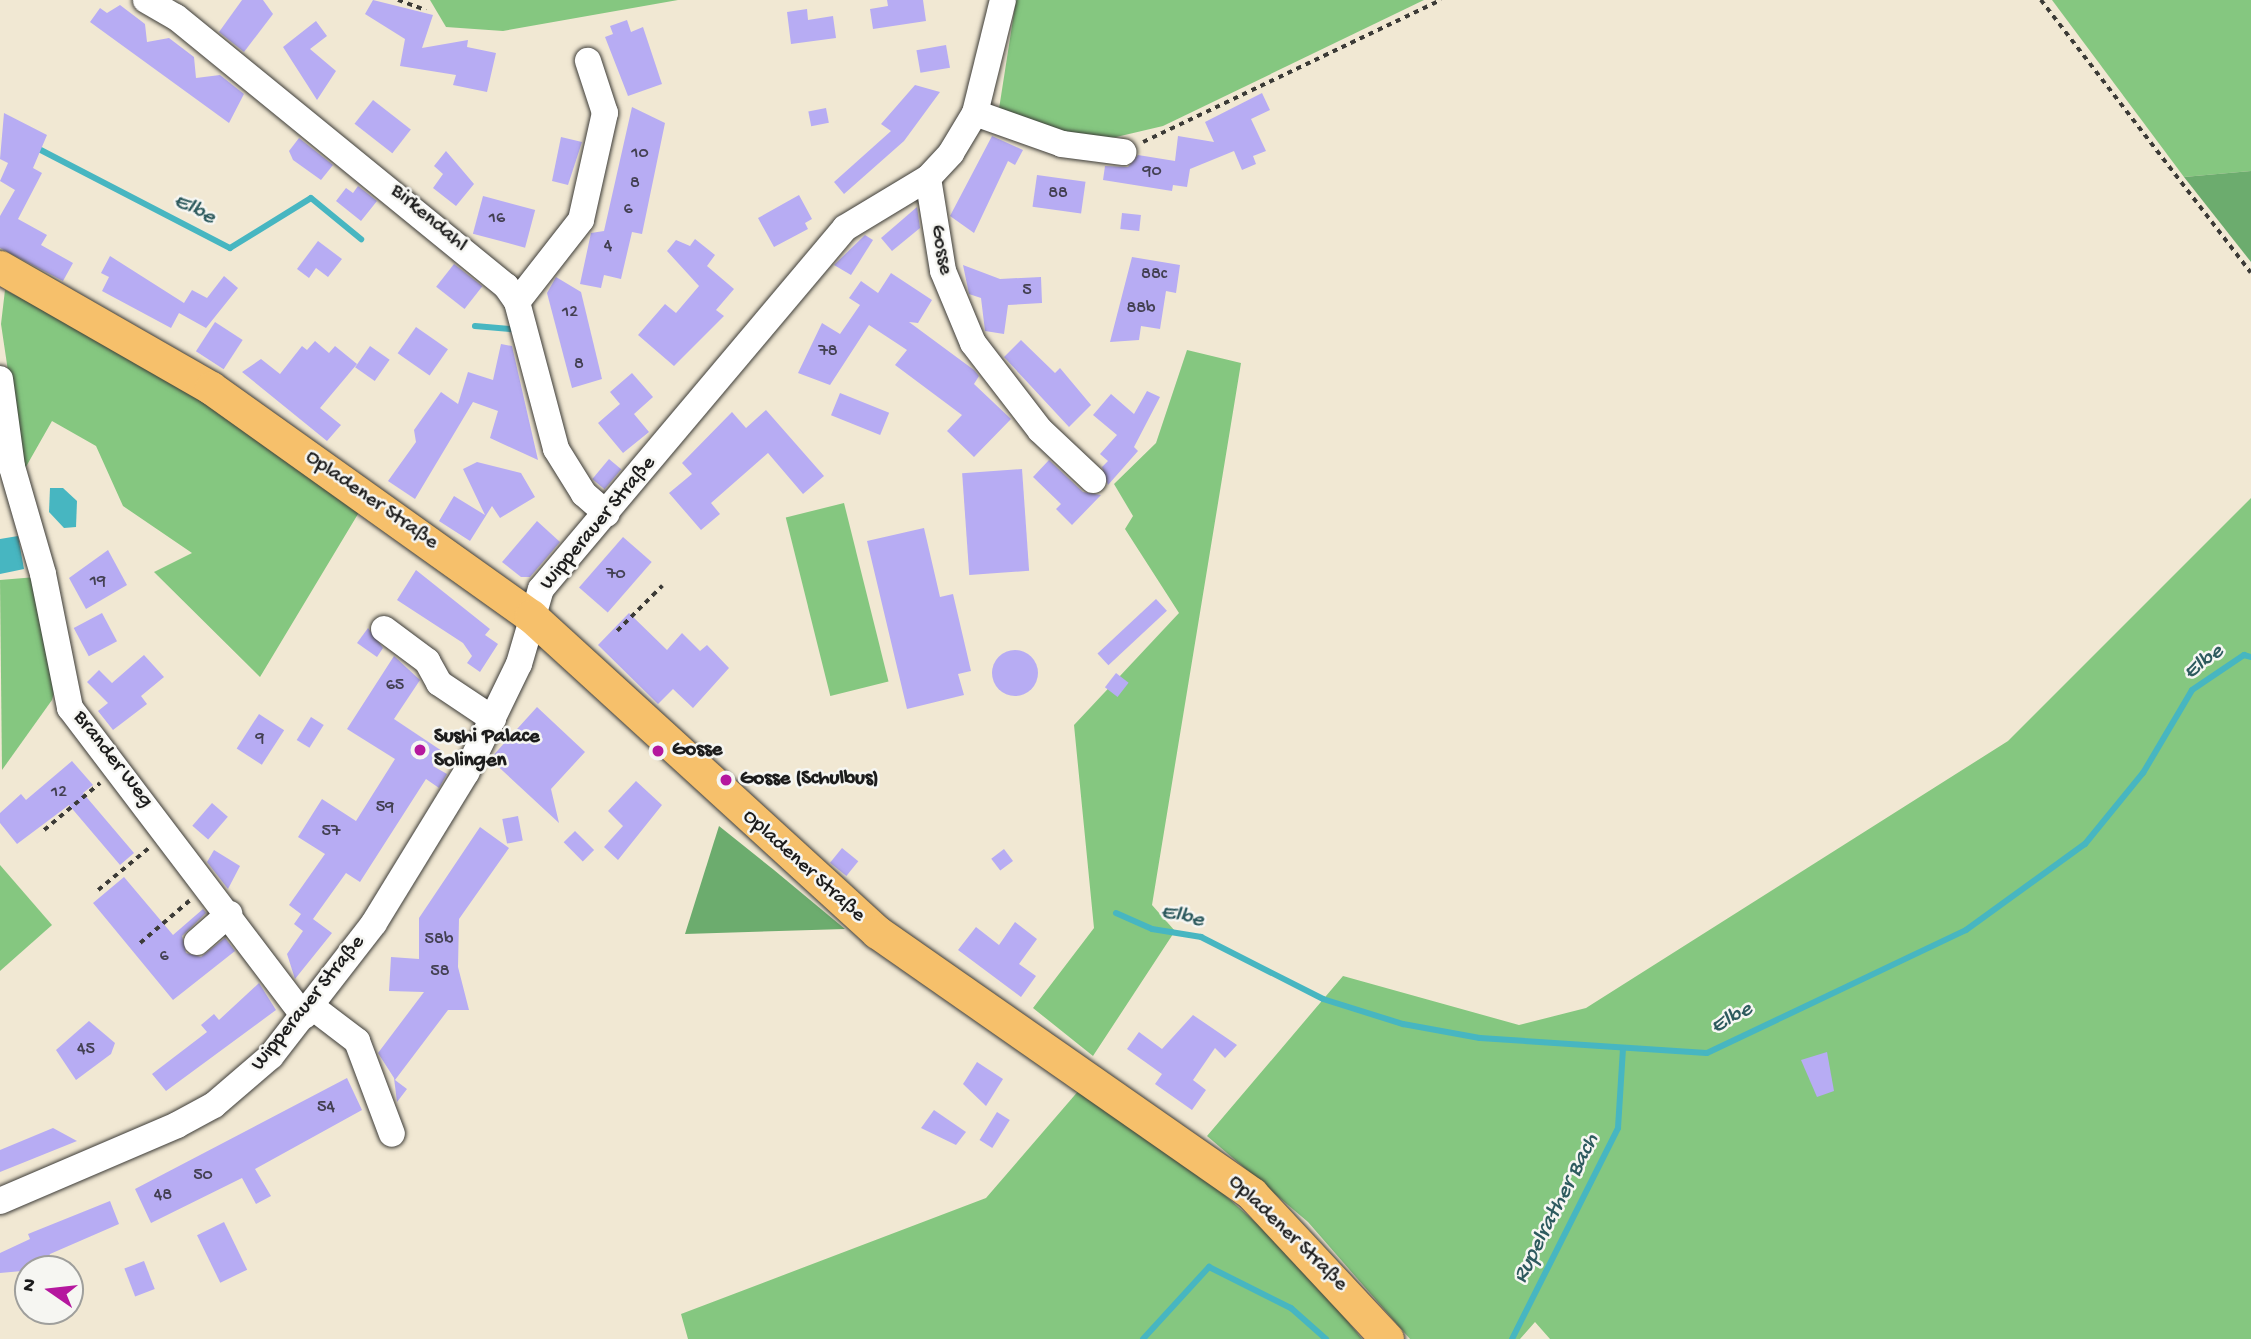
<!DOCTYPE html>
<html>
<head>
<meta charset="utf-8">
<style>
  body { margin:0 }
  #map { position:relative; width:2251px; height:1339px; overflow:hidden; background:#f1e8d3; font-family:"Gochi Hand",sans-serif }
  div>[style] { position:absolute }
  .green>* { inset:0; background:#85c780; transform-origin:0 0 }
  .forest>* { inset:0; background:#6cac6e }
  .water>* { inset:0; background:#47b6c1 }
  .stream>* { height:6px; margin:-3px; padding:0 3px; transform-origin:3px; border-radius:3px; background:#47b6c1 }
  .building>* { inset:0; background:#b7acf3; transform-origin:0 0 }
  .round { border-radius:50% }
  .path>* { height:3.5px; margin-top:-1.75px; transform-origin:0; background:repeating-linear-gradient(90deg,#3c3b37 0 5px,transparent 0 10px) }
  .roads { filter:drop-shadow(0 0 2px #3c3b37) drop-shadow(0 0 2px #3c3b37) }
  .minor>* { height:26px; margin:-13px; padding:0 13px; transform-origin:13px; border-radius:13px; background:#fff }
  .major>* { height:33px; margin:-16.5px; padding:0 16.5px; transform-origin:16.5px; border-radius:16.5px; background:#f6c06b }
  .dots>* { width:19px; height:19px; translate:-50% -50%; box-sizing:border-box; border:4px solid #f6f6f2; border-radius:50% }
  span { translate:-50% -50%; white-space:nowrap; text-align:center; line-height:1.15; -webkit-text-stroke:5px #f6f6f2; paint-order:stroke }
  .number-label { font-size:18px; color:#434052 }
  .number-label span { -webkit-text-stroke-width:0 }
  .street-label { font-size:21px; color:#1c1c1c }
  .poi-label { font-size:21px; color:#1c1c1c; font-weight:700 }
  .left { translate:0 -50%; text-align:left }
  .water-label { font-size:23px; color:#2d5a5e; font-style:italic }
  .north { position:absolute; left:14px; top:1255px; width:70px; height:70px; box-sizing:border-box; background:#f6f6f2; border:2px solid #9f9f9c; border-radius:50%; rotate:284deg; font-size:19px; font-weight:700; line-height:28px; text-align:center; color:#1c1c1c }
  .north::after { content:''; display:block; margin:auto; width:24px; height:32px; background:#b5179e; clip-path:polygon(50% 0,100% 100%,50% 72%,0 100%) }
</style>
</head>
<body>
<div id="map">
  <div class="green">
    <i style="clip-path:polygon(430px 0,678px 0,503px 31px,446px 27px)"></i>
    <i style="clip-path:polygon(1016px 0,1424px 0,1163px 126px,1112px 138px,1051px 130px,999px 109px)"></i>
    <i style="clip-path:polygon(2052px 0,2251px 0,2251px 171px,2184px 177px)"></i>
    <i style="clip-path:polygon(5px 290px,144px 361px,361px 509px,260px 677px,154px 572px,192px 553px,123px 506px,96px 446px,52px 421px,23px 472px,1px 324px)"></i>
    <i style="clip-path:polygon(1187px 350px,1241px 363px,1152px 905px,1175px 931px,1093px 1056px,1033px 1008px,1094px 928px,1074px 725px,1179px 613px,1125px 529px,1133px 516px,1114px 484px,1156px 443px)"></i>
    <i style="clip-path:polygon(2251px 498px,2251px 1339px,1550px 1339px,1535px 1322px,1520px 1339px,1410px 1339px,1308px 1222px,1207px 1136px,1343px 976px,1519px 1025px,1586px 1008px,2008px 741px)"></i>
    <i style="left:844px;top:503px;width:184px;height:60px;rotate:76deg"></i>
    <i style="clip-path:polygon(36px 577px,57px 682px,52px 700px,2px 770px,0 580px)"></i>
    <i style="clip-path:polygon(0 865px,52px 925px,0 971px)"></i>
    <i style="clip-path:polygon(1080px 1089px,1210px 1182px,1300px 1262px,1362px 1339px,688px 1339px,681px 1314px,986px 1198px)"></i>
  </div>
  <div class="forest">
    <i style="clip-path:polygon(2251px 171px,2251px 262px,2184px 177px)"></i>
    <i style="clip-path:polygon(719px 826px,774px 870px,845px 929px,685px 934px)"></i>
  </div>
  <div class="water">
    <i style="clip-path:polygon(50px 488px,63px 488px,77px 501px,76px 527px,64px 528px,49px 512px)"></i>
    <i style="clip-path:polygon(18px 536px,24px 569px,0 574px,0 539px)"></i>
  </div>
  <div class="stream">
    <i style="left:33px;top:146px;width:222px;rotate:27.4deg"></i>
    <i style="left:230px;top:248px;width:95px;rotate:-31.7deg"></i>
    <i style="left:311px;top:198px;width:65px;rotate:39.4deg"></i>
    <i style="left:475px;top:326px;width:36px;rotate:5deg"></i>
    <i style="left:1116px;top:913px;width:39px;rotate:24deg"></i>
    <i style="left:1152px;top:929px;width:50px;rotate:9.3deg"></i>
    <i style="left:1201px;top:937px;width:137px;rotate:26.9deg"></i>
    <i style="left:1323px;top:999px;width:84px;rotate:17.4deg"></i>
    <i style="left:1403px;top:1024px;width:78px;rotate:10.3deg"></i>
    <i style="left:1480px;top:1038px;width:227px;rotate:3.8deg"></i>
    <i style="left:1707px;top:1053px;width:287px;rotate:-25.4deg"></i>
    <i style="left:1966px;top:930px;width:147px;rotate:-35.9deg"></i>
    <i style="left:2085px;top:844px;width:92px;rotate:-50.8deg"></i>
    <i style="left:2143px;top:773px;width:96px;rotate:-59.4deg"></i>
    <i style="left:2192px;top:690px;width:63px;rotate:-33.9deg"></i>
    <i style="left:2244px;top:655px;width:7px;rotate:16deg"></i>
    <i style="left:1143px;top:1339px;width:98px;rotate:-47.5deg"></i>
    <i style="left:1209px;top:1267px;width:92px;rotate:26.6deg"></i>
    <i style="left:1291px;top:1308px;width:47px;rotate:41.5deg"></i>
    <i style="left:1512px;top:1339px;width:236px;rotate:-63.3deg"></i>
    <i style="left:1618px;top:1128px;width:80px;rotate:-86.4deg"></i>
  </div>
  <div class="building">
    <i style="clip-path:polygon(242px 0,263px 0,273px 14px,244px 52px,219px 32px)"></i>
    <i style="clip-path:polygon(373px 0,433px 15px,422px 48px,468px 40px,467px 47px,496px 53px,487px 92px,453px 85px,456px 75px,400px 66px,405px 39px,365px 14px)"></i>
    <i style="clip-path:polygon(887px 0,923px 0,926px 21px,873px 29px,870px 9px,888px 6px)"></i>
    <i style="clip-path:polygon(120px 5px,145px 24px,147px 42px,169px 38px,194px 57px,196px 78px,220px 75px,244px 94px,229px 123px,90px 22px,100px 8px,107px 13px)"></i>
    <i style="clip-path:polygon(807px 9px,808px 20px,833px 16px,836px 38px,791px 44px,787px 12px)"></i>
    <i style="clip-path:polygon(627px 20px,631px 32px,643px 27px,662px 84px,628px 96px,605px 37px,613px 34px,610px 26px)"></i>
    <i style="clip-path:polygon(316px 21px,327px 36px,310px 49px,336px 71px,317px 100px,283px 47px)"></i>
    <i style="left:946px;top:45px;width:23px;height:30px;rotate:80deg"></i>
    <i style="clip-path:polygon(915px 85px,940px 92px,904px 141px,844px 194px,834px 182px,891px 131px,881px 124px)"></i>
    <i style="clip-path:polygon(1262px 93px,1270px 110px,1251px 119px,1266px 151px,1253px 156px,1256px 164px,1242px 170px,1234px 151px,1190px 169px,1187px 187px,1173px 185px,1172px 191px,1103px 180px,1105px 166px,1128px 167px,1138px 155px,1175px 161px,1178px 136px,1214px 142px,1205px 122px)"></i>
    <i style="left:373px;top:100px;width:48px;height:30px;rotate:38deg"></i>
    <i style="clip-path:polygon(632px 107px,665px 123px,642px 234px,632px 232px,621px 279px,604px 275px,601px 288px,580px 284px,591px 233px,604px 231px)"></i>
    <i style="left:826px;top:108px;width:15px;height:18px;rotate:79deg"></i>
    <i style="clip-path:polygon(4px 113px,47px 135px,33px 168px,42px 173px,18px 219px,47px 235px,41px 245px,73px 263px,63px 281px,0 248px,0 216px,15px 190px,0 181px,8px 163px,0 159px)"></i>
    <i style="clip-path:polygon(992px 136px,1023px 150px,1015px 165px,1008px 161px,974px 233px,950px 216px)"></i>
    <i style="clip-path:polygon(561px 137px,582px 142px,568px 185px,552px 181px)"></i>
    <i style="clip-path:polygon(299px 138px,333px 165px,321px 180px,293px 160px,289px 151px)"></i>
    <i style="clip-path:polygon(446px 151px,474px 184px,456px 206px,433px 188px,443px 174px,434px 166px)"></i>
    <i style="left:1037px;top:175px;width:49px;height:32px;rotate:8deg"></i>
    <i style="clip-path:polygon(358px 186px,377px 201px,361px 221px,336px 201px,346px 188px,353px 193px)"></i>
    <i style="clip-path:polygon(799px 195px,812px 219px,805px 223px,808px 229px,774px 247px,758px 218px)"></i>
    <i style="left:483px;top:196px;width:54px;height:39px;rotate:15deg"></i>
    <i style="clip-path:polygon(917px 207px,920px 228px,892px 251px,881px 238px)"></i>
    <i style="left:1122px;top:213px;width:19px;height:16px;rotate:6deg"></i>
    <i style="clip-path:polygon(865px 235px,873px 240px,851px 275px,834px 265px)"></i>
    <i style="clip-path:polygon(695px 239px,715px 255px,707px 266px,734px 289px,716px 310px,724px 316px,674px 366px,638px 335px,665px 304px,676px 313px,699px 286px,667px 251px,676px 240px,690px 246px)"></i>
    <i style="clip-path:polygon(318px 241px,342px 259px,328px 277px,316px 268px,309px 278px,297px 269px)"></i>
    <i style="clip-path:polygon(110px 256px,184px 303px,192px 290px,207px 298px,224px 276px,238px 288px,206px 328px,179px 313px,171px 328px,102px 291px,109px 277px,101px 273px)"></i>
    <i style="clip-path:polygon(1132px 257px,1180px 265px,1176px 293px,1166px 291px,1160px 329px,1141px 326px,1139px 340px,1110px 342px)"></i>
    <i style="left:454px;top:264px;width:36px;height:29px;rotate:38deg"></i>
    <i style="clip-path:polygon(963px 265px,1000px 279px,1041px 277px,1042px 303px,1008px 305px,1004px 334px,985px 331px,981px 298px,969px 294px)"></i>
    <i style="clip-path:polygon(891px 273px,932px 300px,918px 323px,909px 322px,974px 370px,979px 376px,974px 384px,1011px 419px,974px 457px,947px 431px,962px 415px,895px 365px,907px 350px,869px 325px,830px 385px,798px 373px,822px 323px,840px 334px,860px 305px,849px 298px,861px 281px,878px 293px)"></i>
    <i style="clip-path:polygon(556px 277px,581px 292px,602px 379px,572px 388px,547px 293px)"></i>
    <i style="left:215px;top:322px;width:33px;height:35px;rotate:33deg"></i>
    <i style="left:416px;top:327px;width:39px;height:32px;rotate:35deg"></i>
    <i style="clip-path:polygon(1021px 340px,1055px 373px,1060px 368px,1091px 405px,1069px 427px,1004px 357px)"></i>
    <i style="clip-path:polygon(315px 341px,329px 353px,335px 346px,357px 364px,320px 408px,341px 425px,327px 441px,242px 372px,261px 359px,280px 374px,302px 346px,307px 350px)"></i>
    <i style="clip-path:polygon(501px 344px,512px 346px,538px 460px,490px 438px,498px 411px,473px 402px,415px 499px,388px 481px,416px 442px,414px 430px,441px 392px,458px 404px,468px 372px,493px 380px)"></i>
    <i style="left:370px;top:346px;width:24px;height:26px;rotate:35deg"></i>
    <i style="clip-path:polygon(632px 373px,653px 397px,634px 414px,649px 432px,623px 453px,598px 423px,620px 404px,610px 392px)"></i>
    <i style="clip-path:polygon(1147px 391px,1160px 397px,1134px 447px,1138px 451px,1108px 485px,1102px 467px,1108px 461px,1100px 454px,1117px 435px,1093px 415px,1111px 394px,1134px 414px)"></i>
    <i style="left:840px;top:393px;width:53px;height:24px;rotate:22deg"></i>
    <i style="clip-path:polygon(766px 410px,824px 476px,803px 494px,768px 453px,711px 503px,720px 514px,701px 530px,669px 493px,692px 474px,682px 463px,732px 412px,746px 428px)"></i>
    <i style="left:609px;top:459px;width:16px;height:26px;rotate:40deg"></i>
    <i style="clip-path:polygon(1049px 460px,1083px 492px,1101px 495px,1072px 525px,1056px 509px,1061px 504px,1033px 477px)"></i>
    <i style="clip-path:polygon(477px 462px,521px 473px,535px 497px,500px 518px,492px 506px,470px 541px,439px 521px,454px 496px,485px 515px,463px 469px)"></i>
    <i style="left:1022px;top:469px;width:102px;height:60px;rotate:86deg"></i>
    <i style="clip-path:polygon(537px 521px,560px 542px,530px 577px,521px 577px,502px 562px)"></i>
    <i style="clip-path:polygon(924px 528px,940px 597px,953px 594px,971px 671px,958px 674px,964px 695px,907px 709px,867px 541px)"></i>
    <i style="left:623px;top:537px;width:38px;height:67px;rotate:41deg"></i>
    <i style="clip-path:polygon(108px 550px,127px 585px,86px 609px,69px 578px)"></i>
    <i style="clip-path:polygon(416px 570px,490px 629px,485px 635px,498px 644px,480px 672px,467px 663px,472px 656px,463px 643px,397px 600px)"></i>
    <i style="left:1156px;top:599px;width:16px;height:80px;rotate:47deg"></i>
    <i style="left:102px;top:613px;width:32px;height:32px;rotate:62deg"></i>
    <i style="clip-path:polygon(629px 613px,667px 650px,682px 633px,700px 651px,707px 645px,729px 668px,693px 708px,673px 689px,658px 704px,598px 645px)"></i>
    <i style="clip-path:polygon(368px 628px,383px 648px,377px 657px,357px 643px)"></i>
    <i class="round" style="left:992px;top:650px;width:46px;height:46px"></i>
    <i style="clip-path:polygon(144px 655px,164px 677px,141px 696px,147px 704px,113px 730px,98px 711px,108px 703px,87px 682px,99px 670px,112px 683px)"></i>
    <i style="clip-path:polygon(394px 656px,420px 680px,394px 719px,442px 751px,433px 766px,447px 774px,439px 788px,426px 779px,360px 882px,346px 873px,313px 919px,332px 933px,295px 979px,287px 954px,303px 931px,294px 924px,301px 914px,289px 905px,325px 854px,298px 837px,322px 799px,356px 821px,395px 759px,347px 729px)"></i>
    <i style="left:1116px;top:673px;width:16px;height:18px;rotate:38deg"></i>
    <i style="clip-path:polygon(537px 707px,585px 752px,551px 789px,559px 823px,490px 759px)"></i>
    <i style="left:259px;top:714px;width:30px;height:41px;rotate:33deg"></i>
    <i style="left:311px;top:717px;width:15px;height:27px;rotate:32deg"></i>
    <i style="clip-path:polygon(72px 761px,93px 785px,83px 793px,134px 853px,120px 865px,69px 805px,17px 844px,0 823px,0 813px,21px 794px,26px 800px)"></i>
    <i style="clip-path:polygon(636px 781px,662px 805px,618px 860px,604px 847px,623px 826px,608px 811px)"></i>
    <i style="left:212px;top:803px;width:21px;height:30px;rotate:41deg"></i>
    <i style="left:518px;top:816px;width:25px;height:16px;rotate:79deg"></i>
    <i style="clip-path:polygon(480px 827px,509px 848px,459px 919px,458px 967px,469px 1010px,448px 1010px,395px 1080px,407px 1089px,397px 1102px,394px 1078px,378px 1053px,424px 992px,389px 991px,391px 957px,419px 959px,419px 918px)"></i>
    <i style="left:575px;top:831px;width:27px;height:16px;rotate:45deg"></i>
    <i style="left:842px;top:848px;width:21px;height:19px;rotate:39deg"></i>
    <i style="left:1004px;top:849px;width:15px;height:16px;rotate:53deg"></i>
    <i style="clip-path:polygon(214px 850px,240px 866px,228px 889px,207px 862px)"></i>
    <i style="clip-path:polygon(124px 877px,173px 935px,203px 909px,206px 913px,182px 936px,186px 953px,201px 957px,225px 938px,235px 951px,173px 1000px,93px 903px)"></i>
    <i style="clip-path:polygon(1015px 922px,1037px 939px,1019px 964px,1036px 976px,1021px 997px,958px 950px,976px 927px,999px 945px)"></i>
    <i style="clip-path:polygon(259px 983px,276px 1010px,166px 1091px,152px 1074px,207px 1032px,201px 1025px,214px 1014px,219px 1020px)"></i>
    <i style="clip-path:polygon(1193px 1015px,1237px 1045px,1225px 1058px,1215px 1048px,1193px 1080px,1206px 1090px,1192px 1110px,1155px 1084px,1162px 1074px,1127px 1049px,1139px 1032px,1162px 1049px)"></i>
    <i style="clip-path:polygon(89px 1021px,115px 1043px,111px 1054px,76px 1080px,56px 1050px)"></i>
    <i style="clip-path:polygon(1827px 1052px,1834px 1091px,1817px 1097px,1801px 1060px)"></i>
    <i style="clip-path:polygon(977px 1062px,1003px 1079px,986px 1106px,963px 1084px)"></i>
    <i style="clip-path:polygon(347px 1078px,362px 1110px,255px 1169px,271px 1196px,256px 1204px,242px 1178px,151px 1223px,135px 1189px)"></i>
    <i style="clip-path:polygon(934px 1110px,966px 1132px,956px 1145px,921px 1128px)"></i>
    <i style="left:997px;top:1112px;width:15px;height:33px;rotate:32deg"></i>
    <i style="clip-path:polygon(53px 1128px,77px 1141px,0 1172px,0 1150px)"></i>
    <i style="clip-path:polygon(110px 1201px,119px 1224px,50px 1254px,44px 1269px,0 1273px,0 1253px,30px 1239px,28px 1234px)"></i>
    <i style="left:224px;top:1222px;width:53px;height:30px;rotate:64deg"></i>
    <i style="left:144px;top:1261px;width:30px;height:21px;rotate:69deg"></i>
  </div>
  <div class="path">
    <i style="left:398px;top:0;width:30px;rotate:20deg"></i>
    <i style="left:2041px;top:0;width:344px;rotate:52.4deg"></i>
    <i style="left:1143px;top:142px;width:330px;rotate:-25.5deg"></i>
    <i style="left:617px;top:631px;width:64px;rotate:-45deg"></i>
    <i style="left:44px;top:830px;width:73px;rotate:-40deg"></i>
    <i style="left:98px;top:890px;width:67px;rotate:-39.6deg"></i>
    <i style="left:140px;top:943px;width:65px;rotate:-40.6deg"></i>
  </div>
  <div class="roads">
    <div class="minor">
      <i style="left:146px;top:0;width:34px;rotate:30deg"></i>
      <i style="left:176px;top:17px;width:426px;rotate:39.2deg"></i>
      <i style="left:506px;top:286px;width:19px;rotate:55deg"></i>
      <i style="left:517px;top:302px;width:152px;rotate:75.1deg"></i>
      <i style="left:556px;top:449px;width:53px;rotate:58.1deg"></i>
      <i style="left:584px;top:494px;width:30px;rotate:41deg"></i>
      <i style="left:975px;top:113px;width:92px;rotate:19.6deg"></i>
      <i style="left:1062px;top:144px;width:62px;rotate:7.5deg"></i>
      <i style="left:928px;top:178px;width:94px;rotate:80.8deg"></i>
      <i style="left:943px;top:271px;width:78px;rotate:67.4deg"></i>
      <i style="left:973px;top:343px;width:110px;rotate:52.4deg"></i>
      <i style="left:1040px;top:430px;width:73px;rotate:43.3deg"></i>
      <i style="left:517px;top:302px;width:104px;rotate:-52deg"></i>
      <i style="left:581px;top:220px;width:110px;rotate:-77.4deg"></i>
      <i style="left:605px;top:113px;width:55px;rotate:-108.1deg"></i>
      <i style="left:0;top:379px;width:89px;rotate:82.2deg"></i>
      <i style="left:12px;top:467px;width:111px;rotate:73.8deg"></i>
      <i style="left:43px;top:574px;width:137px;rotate:78.6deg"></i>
      <i style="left:70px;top:708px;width:387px;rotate:52.8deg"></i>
      <i style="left:384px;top:629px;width:54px;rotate:36.7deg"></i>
      <i style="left:427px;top:661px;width:25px;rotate:61deg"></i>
      <i style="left:439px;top:683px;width:65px;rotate:33.7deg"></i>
      <i style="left:197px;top:942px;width:43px;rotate:-41.2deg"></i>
      <i style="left:311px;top:1006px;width:58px;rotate:37.3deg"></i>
      <i style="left:357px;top:1041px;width:99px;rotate:69.4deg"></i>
      <i style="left:0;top:1201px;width:193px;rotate:-23.2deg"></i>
      <i style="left:177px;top:1125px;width:42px;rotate:-28.4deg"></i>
      <i style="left:214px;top:1105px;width:75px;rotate:-40.7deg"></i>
      <i style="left:271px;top:1056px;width:168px;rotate:-52.2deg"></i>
      <i style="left:374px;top:923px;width:176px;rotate:-58.5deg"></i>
      <i style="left:466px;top:773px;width:121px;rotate:-64.1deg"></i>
      <i style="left:519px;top:664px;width:78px;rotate:-73.7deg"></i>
      <i style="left:541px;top:589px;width:472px;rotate:-49.9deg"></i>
      <i style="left:845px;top:228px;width:97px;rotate:-31.1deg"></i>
      <i style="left:928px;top:178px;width:34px;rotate:-47deg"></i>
      <i style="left:951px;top:153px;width:47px;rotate:-59deg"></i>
      <i style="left:975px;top:113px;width:116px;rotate:-76.1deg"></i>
    </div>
    <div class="major">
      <i style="left:0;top:267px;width:243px;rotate:29.8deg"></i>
      <i style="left:211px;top:388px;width:393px;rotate:35.5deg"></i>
      <i style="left:531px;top:616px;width:469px;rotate:42.4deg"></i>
      <i style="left:877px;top:932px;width:457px;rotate:34.9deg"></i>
      <i style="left:1252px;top:1194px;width:198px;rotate:47deg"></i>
    </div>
  </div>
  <div class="dots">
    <i style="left:420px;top:750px;background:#b5179e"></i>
    <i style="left:658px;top:751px;background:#b5179e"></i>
    <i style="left:726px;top:780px;background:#b5179e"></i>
  </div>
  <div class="number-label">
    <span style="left:640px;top:154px">10</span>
    <span style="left:1152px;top:172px">90</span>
    <span style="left:635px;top:184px">8</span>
    <span style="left:1058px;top:194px">88</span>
    <span style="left:628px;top:210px">6</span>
    <span style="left:497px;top:219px">16</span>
    <span style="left:608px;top:247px">4</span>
    <span style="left:1154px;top:275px">88c</span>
    <span style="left:1027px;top:291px">5</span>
    <span style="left:1141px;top:309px">88b</span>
    <span style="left:570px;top:313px">12</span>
    <span style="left:828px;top:352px">78</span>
    <span style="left:579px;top:365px">8</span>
    <span style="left:616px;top:575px">70</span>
    <span style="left:98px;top:582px">19</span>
    <span style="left:395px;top:686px">65</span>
    <span style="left:260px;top:739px">9</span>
    <span style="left:59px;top:793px">12</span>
    <span style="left:385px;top:808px">59</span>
    <span style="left:331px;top:832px">57</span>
    <span style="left:439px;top:940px">58b</span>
    <span style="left:164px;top:957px">6</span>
    <span style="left:440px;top:972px">58</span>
    <span style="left:86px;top:1050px">45</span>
    <span style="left:326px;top:1108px">54</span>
    <span style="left:203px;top:1176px">50</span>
    <span style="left:163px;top:1196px">48</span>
  </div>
  <div class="street-label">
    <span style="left:428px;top:219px;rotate:40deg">Birkendahl</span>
    <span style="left:940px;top:250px;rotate:79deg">Gosse</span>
    <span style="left:371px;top:501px;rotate:35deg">Opladener Straße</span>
    <span style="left:599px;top:524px;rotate:-50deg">Wipperauer Straße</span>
    <span style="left:112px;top:760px;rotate:52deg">Brander Weg</span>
    <span style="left:803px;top:867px;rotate:42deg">Opladener Straße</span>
    <span style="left:309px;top:1004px;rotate:-51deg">Wipperauer Straße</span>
    <span style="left:1287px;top:1234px;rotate:44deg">Opladener Straße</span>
  </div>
  <div class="poi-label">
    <span class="left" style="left:434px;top:750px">Sushi Palace<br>Solingen</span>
    <span class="left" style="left:672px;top:751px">Gosse</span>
    <span class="left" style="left:740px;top:780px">Gosse (Schulbus)</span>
  </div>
  <div class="water-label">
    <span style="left:194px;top:210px;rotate:27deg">Elbe</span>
    <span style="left:2204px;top:663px;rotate:-37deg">Elbe</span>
    <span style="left:1182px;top:917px;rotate:13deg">Elbe</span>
    <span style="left:1732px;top:1019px;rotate:-29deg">Elbe</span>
    <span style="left:1557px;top:1209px;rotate:-63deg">Rupelrather Bach</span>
  </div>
  <div class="north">N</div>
</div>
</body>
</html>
